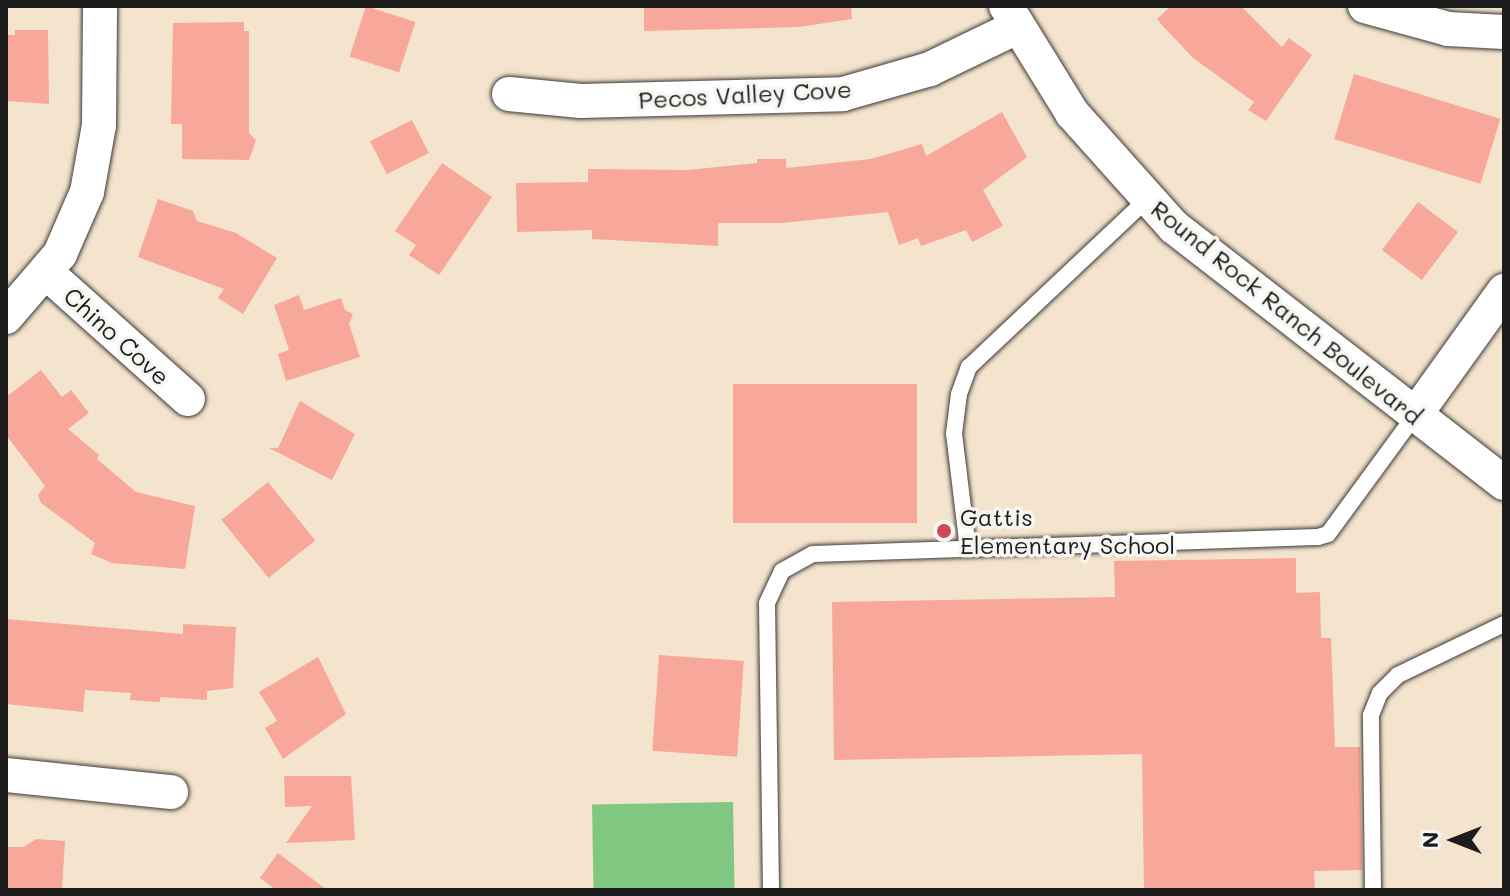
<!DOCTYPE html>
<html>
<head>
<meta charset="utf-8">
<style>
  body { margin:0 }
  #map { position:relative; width:1510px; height:896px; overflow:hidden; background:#f4e3cd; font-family:Mali,sans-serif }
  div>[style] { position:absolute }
  .green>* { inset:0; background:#80c782; transform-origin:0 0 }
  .building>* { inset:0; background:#f8a89a; transform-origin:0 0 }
  .roads { filter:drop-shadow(0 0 2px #3c3a37) drop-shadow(0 0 2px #3c3a37) }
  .lane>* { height:16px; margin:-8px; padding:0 8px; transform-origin:8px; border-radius:8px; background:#fff }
  .street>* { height:34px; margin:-17px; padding:0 17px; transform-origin:17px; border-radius:17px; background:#fff }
  .dots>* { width:22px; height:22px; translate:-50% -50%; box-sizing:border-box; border:4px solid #f6f6f2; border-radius:50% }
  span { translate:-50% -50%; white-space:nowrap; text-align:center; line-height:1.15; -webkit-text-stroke:7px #f6f6f2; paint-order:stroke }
  .street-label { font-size:24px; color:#1c1c1c }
  .poi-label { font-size:24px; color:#1c1c1c }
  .left { translate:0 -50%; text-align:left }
  .frame { position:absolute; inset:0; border:8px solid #1c1c1c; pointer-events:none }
  .north { position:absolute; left:1414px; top:800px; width:80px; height:80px; -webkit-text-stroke:6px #f6f6f2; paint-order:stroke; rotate:270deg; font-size:22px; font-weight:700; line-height:32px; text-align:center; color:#1c1c1c }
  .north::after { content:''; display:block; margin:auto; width:28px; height:36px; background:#1c1c1c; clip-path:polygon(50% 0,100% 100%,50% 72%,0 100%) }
</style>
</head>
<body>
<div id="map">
  <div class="green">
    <i style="left:733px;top:802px;width:88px;height:141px;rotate:89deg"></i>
  </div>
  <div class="building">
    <i style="left:366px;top:6px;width:52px;height:53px;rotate:18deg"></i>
    <i style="clip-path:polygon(644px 6px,851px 6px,852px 19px,799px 27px,644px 31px)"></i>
    <i style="clip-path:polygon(1171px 6px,1241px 6px,1282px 47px,1289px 38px,1312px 55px,1266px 121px,1248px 110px,1254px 102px,1193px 58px,1162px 25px,1157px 19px)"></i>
    <i style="clip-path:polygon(244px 22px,244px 31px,249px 31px,249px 133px,256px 140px,249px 160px,182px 159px,182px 124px,171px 124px,173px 23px)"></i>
    <i style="clip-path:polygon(15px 30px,48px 30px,49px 104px,6px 101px,6px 35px,15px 35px)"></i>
    <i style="left:1354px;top:74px;width:153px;height:68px;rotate:17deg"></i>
    <i style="clip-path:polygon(1002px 112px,1027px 157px,983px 190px,1003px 226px,972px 242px,966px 230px,921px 246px,918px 238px,899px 245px,888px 212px,782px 223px,718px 223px,718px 246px,592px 239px,592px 230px,517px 232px,516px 183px,588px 182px,588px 169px,687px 170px,757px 163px,757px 159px,786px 159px,786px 168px,871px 159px,922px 144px,926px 156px)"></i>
    <i style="left:412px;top:120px;width:37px;height:47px;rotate:63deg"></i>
    <i style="clip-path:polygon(442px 163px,492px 197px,439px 275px,409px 255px,416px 245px,395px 231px)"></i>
    <i style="clip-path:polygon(158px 199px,193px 211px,197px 221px,236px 233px,277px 258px,243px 314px,218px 298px,224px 289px,138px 257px)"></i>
    <i style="left:1418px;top:202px;width:50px;height:60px;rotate:37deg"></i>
    <i style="clip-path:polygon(299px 295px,304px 310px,341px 298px,345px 310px,353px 314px,349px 324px,360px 357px,286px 381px,278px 354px,289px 350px,274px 305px)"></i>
    <i style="clip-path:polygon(41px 370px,62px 397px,71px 390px,89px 413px,68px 429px,99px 455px,97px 459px,136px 492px,195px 506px,185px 569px,112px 563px,91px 554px,95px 543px,41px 503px,38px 495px,45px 486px,6px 435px,6px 397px)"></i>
    <i style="left:917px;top:384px;width:139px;height:184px;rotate:90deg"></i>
    <i style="clip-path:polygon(300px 401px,355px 434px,332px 480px,269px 448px,278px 448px)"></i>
    <i style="left:268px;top:482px;width:75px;height:60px;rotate:51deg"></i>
    <i style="clip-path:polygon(1296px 558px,1296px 593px,1320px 592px,1321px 638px,1331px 638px,1335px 747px,1360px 747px,1362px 870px,1314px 871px,1315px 890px,1144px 890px,1142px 754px,834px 760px,832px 602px,1115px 597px,1114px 561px)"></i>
    <i style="clip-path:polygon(6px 619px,183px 634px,183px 624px,236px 627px,233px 688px,207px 691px,207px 700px,160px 697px,160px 702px,130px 700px,131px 693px,85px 690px,83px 712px,6px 704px)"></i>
    <i style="left:659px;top:655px;width:85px;height:96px;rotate:4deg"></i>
    <i style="clip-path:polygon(318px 657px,346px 714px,283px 759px,265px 728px,277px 721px,259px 692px)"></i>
    <i style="clip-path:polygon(284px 776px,351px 776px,355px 840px,286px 843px,312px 806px,285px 807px)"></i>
    <i style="clip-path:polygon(36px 839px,65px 841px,62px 890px,6px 890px,6px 847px,24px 847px)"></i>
    <i style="clip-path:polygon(278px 853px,327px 890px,276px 890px,260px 878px)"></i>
  </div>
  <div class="roads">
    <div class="lane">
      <i style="left:968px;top:549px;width:116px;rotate:-96.9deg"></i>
      <i style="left:954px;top:434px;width:40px;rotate:-82.9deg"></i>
      <i style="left:959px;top:394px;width:29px;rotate:-70deg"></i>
      <i style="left:969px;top:367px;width:245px;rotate:-43.3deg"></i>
      <i style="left:771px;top:890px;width:287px;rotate:-90.8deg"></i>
      <i style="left:767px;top:603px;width:35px;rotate:-65deg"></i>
      <i style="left:782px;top:571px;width:35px;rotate:-29deg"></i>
      <i style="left:813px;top:554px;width:505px;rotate:-1.93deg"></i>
      <i style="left:1318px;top:537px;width:10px;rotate:-17deg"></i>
      <i style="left:1328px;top:534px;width:147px;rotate:-53.8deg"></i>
      <i style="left:1373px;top:890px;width:175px;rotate:-90.7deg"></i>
      <i style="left:1371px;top:715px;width:24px;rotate:-68deg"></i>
      <i style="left:1380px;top:693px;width:25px;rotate:-45deg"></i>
      <i style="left:1398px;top:675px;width:118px;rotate:-25.7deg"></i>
    </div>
    <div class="street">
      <i style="left:1006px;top:6px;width:126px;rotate:58.3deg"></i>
      <i style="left:1072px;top:113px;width:153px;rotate:48.2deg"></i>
      <i style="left:1174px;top:227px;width:418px;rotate:37.8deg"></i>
      <i style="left:1365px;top:6px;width:86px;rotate:15.5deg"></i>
      <i style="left:1448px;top:29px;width:56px;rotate:3.1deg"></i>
      <i style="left:509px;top:94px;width:72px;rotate:5.6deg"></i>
      <i style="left:581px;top:101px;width:262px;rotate:-1.5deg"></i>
      <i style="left:843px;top:94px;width:91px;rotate:-16deg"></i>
      <i style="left:930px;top:69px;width:97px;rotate:-25.8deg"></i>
      <i style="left:47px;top:273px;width:189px;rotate:41.8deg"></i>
      <i style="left:6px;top:317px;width:83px;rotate:-49.4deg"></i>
      <i style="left:60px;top:254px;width:68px;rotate:-66.5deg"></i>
      <i style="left:87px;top:192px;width:68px;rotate:-79.8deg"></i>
      <i style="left:99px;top:125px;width:119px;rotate:-89.5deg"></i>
      <i style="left:1415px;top:415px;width:153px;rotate:-54.3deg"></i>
      <i style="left:6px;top:775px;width:166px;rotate:5.9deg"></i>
    </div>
  </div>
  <div class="dots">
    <i style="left:944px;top:531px;background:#d1495b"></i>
  </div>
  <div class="street-label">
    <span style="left:745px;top:94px;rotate:-3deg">Pecos Valley Cove</span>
    <span style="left:1287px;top:312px;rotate:39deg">Round Rock Ranch Boulevard</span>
    <span style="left:117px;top:336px;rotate:42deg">Chino Cove</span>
  </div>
  <div class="poi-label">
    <span class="left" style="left:960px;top:531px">Gattis<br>Elementary School</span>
  </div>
  <div class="frame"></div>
  <div class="north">N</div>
</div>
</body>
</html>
